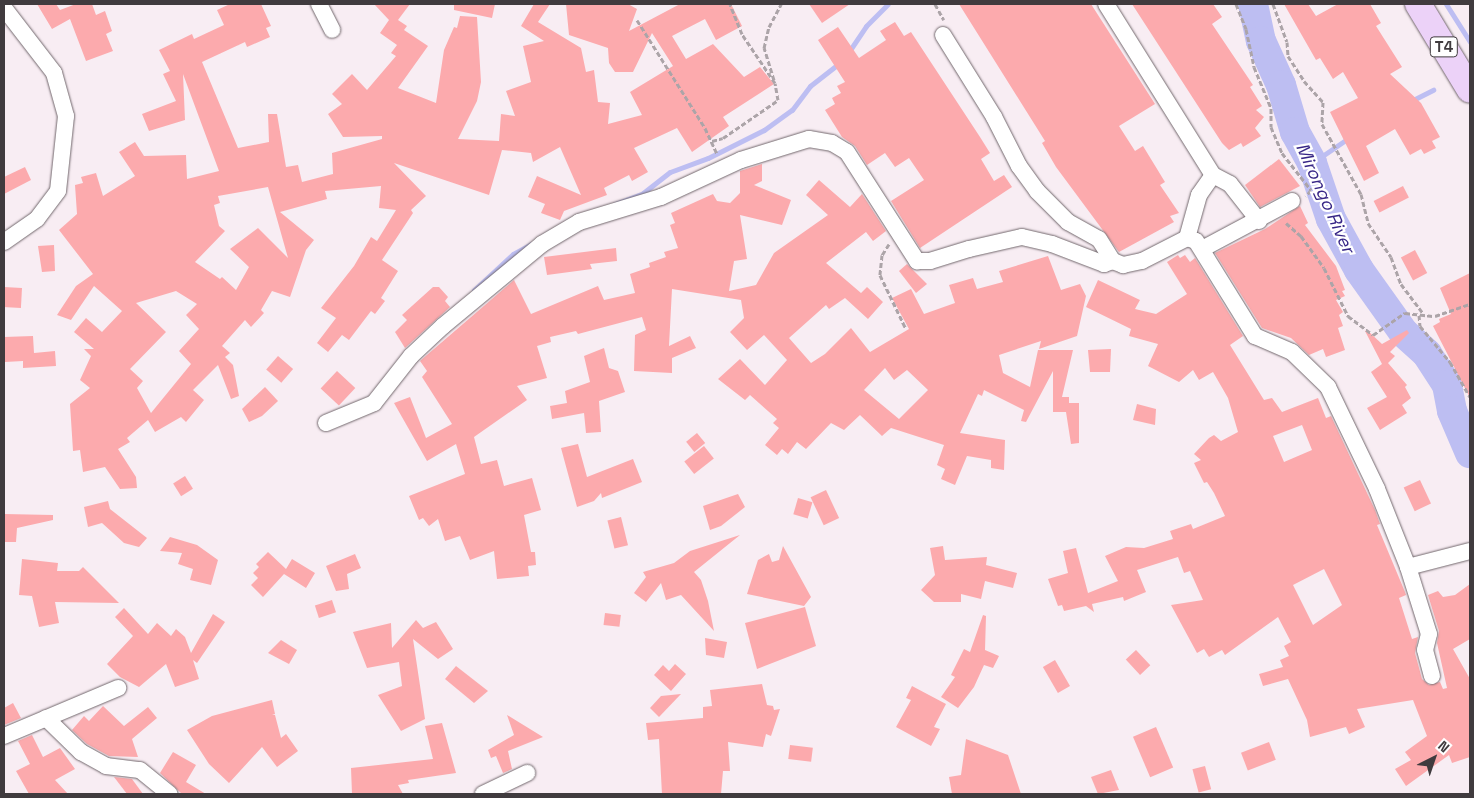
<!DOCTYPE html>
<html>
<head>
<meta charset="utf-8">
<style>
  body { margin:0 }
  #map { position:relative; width:1474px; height:798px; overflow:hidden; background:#f8edf3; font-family:"Space Grotesk",sans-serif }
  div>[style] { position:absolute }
  .stream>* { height:5px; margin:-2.5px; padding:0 2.5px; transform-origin:2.5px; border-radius:2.5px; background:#bdbef2 }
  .river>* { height:30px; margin:-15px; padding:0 15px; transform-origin:15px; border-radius:15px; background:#bdbef2 }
  .building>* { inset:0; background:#fcaaad; transform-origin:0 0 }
  .path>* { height:3px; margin-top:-1.5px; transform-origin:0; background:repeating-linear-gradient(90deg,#aca4a8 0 5px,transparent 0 7.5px) }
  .roads { filter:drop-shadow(0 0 1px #72686d) drop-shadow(0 0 1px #72686d) }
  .minor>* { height:16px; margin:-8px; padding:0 8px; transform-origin:8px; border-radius:8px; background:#fff }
  .trunk>* { height:26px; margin:-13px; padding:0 13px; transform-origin:13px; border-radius:13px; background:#ecd2f8 }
  span { translate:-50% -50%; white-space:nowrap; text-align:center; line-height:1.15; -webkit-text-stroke:4.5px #fff; paint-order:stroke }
  .shield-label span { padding:1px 4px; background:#fff; border:1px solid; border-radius:4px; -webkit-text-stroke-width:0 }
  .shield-label { font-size:15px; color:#403b3e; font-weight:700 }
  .water-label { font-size:18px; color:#372686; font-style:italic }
  .frame { position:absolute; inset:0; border:5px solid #403b3e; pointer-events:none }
  .north { position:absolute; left:1409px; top:733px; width:50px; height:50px; -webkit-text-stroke:4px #fff; paint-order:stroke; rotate:41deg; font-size:14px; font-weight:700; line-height:20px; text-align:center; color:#403b3e }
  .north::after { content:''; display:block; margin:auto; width:18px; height:22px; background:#403b3e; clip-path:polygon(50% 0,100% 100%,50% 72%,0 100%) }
</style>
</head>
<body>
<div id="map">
  <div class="stream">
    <i style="left:1446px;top:4px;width:45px;rotate:57.7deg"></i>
    <i style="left:848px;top:53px;width:32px;rotate:-56deg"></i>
    <i style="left:866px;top:26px;width:31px;rotate:-45deg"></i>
    <i style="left:1411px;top:101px;width:25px;rotate:-27deg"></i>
    <i style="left:1312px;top:163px;width:46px;rotate:-34.4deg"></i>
    <i style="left:615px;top:204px;width:30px;rotate:-21deg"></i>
    <i style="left:643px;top:193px;width:34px;rotate:-38deg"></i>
    <i style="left:670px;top:172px;width:40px;rotate:-20.2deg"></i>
    <i style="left:708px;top:158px;width:63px;rotate:-26.6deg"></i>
    <i style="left:764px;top:130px;width:34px;rotate:-36deg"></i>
    <i style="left:792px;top:110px;width:30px;rotate:-53deg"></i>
    <i style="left:810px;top:86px;width:37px;rotate:-38deg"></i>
    <i style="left:474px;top:290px;width:53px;rotate:-42.7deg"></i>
    <i style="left:513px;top:254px;width:21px;rotate:-29deg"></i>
  </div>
  <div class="river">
    <i style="left:1253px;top:4px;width:38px;rotate:78deg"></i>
    <i style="left:1261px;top:41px;width:48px;rotate:65.6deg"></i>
    <i style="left:1281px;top:85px;width:49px;rotate:73.4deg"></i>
    <i style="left:1295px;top:132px;width:35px;rotate:61deg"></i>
    <i style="left:1312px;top:163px;width:59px;rotate:71.3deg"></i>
    <i style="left:1331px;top:219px;width:58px;rotate:61.2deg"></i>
    <i style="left:1359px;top:270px;width:77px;rotate:54.5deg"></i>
    <i style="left:1404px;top:333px;width:31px;rotate:42deg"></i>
    <i style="left:1427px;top:354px;width:37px;rotate:57deg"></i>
    <i style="left:1447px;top:385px;width:26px;rotate:79deg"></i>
    <i style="left:1452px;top:411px;width:46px;rotate:66.8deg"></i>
  </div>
  <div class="building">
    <i style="clip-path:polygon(37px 4px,56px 4px,60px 10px,76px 4px,92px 4px,96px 15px,105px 11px,112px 31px,106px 34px,113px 51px,86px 61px,70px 19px,52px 29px)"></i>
    <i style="clip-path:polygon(evenodd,230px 4px,261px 4px,271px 26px,266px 28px,270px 37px,247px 47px,245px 42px,202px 62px,238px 148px,269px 142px,268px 114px,277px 114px,286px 167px,298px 165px,302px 182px,333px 174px,332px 153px,382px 139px,382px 136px,343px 137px,328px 114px,342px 104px,332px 94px,352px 74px,367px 90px,396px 56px,391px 53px,397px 45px,380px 33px,389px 20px,374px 4px,410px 4px,398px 20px,407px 26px,404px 30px,428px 46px,398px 88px,436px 103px,444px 50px,454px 27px,457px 28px,460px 16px,477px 17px,481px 82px,477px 101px,458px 139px,499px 141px,501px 114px,515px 116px,506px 91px,531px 82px,523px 46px,544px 41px,521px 26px,534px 4px,550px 4px,538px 22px,581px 48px,586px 72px,594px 70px,598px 102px,610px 103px,608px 124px,642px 115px,630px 92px,673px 66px,652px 33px,633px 72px,615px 72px,609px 63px,608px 48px,569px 35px,566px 4px,628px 4px,637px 9px,629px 31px,680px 4px,731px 4px,742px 26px,716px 40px,705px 19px,672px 36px,686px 59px,713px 44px,744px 77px,760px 67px,774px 84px,723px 117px,729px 126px,692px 152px,677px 128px,634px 148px,648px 172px,632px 181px,629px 175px,604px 188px,607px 195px,564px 211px,560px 220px,541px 213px,545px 204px,528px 197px,537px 176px,581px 195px,560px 147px,533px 162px,531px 153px,502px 150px,489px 195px,394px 163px,426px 196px,411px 210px,413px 213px,382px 260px,398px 271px,381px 298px,385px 301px,375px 314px,371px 311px,349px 340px,342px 335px,328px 352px,317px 343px,336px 318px,321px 308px,354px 266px,371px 237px,377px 241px,396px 210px,379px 208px,381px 186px,325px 191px,327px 199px,280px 212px,314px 240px,306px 250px,290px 297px,272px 291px,261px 310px,264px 313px,251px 327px,245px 320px,222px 346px,230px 353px,225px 357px,233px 365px,239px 396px,231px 399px,218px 365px,193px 390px,204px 400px,186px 422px,181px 417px,155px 432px,148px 420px,127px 438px,130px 442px,118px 449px,136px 477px,137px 488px,120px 489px,105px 467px,83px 472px,80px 450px,73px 451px,70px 404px,90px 388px,80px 380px,91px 356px,84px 349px,94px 349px,74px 332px,86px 318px,102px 332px,122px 311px,94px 286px,71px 320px,57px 315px,76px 286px,93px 274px,59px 230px,77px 214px,75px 185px,83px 183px,81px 177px,96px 173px,103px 196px,135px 176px,119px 152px,135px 142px,144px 156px,186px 155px,187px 179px,219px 171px,183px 74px,185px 120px,149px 131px,142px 114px,176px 101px,163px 74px,170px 71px,159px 50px,192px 34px,194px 39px,224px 25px,217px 10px,230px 4px,268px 187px,288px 258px,258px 228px,230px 249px,249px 267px,236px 290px,222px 277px,220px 279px,195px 262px,225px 231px,219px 226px,214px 205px,220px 203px,218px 196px,268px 187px,230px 4px,176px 291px,197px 304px,186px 315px,199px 329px,179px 351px,191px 364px,151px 413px,137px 388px,143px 381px,130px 369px,166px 332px,136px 303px,176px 291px)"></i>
    <i style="clip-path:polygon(454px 4px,495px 4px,492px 18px,454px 10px)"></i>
    <i style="clip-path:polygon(809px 4px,850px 4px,822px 23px)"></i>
    <i style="clip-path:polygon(959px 4px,1091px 4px,1155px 104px,1119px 126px,1135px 151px,1143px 146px,1165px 182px,1160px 185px,1179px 213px,1170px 216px,1174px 222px,1119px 252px,1056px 167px,1042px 143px,1045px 141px)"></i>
    <i style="clip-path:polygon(1132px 4px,1213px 4px,1222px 17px,1212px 24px,1253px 85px,1250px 87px,1262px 106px,1256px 110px,1264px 117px,1255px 128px,1261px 136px,1243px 147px,1241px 143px,1229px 150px,1222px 143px)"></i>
    <i style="clip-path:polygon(1284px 4px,1308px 4px,1316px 16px,1338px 4px,1370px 4px,1381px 23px,1376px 26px,1402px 67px,1390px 74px,1421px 103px,1440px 137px,1432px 141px,1436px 148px,1424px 154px,1421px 149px,1410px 155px,1395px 129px,1366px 146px,1379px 173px,1364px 181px,1330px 112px,1358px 98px,1343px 72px,1333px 79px,1320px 58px,1316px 60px)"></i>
    <i style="clip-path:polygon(895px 22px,904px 36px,911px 32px,980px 137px,990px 153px,981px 159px,994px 181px,1004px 175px,1012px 187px,920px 248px,891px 201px,924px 180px,909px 158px,895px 167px,885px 153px,867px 165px,855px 146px,842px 137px,825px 110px,835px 104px,832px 98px,841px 93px,837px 86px,845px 82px,818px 40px,838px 27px,859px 58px,886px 40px,880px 31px)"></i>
    <i style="clip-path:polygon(1279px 159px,1300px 186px,1260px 207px,1245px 185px)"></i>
    <i style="clip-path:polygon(evenodd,762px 164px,762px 181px,754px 185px,791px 200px,782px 225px,740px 215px,747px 259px,734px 261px,729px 291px,756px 285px,774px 253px,828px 215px,806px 195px,819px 180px,850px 207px,862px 194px,886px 231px,873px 241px,866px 232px,826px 263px,861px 293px,867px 287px,883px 302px,868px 319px,845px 298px,829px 309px,826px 305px,789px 338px,811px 363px,825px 354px,851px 328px,870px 352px,909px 329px,892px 298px,911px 289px,924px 314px,955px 303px,949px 285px,973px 278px,977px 289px,1003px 282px,999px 271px,1048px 256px,1061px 290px,1080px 284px,1086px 296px,1077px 336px,1039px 349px,1041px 341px,999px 355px,1003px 373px,1030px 387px,1038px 350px,1073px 350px,1062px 397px,1069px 397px,1069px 403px,1079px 403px,1079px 443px,1071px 444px,1066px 412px,1053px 412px,1053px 371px,1026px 422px,1021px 421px,1024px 410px,984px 390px,982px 396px,978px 394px,960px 433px,1005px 440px,1004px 470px,991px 468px,991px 460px,967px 456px,955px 485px,941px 479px,945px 469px,937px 465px,944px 445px,891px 428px,882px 436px,860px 415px,844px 430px,831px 423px,806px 449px,797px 442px,788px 454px,782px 449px,777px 455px,765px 445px,779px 428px,773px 423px,777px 419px,750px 395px,745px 400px,718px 379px,740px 359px,765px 385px,787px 360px,764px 335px,747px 350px,730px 332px,744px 318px,741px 300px,672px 289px,669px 346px,690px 336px,696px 348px,672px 358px,672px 373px,634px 371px,635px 335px,646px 330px,642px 317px,578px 334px,576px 331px,550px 337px,551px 342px,537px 346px,547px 378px,517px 386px,527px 400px,474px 437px,481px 464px,497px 460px,504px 486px,532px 478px,541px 510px,524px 515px,531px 552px,535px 552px,536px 565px,528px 566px,529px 576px,497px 579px,494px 551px,470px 560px,460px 536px,445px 541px,438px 519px,429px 526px,423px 518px,419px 520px,409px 496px,465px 474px,456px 444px,427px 461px,394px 403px,410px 397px,426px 438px,452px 424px,422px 377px,427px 371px,420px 361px,514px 280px,531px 314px,598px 286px,604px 300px,635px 293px,630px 274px,650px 267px,649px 263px,666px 257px,664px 252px,678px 248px,670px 225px,675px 223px,671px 213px,713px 194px,717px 201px,730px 203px,740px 193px,740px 171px,762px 164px,885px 368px,894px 380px,907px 370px,928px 390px,899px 419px,864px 390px,885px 368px)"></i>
    <i style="clip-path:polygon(25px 167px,31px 180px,4px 194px,4px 177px)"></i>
    <i style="left:1403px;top:186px;width:13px;height:33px;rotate:63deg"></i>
    <i style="clip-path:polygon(1300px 206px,1308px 223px,1305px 225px,1336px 266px,1345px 290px,1342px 291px,1345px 296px,1336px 300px,1343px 312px,1339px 315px,1343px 326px,1338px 328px,1345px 350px,1326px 357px,1323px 349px,1309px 355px,1291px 338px,1262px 328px,1215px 253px,1265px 229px)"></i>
    <i style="clip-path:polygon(54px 245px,55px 271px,42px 272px,38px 246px)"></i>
    <i style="clip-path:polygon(616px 248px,617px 261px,590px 264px,592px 269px,547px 275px,544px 257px)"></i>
    <i style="left:1415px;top:250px;width:26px;height:16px;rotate:62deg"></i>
    <i style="clip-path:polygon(evenodd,1178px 255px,1180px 258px,1185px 255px,1190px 262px,1195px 258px,1243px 336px,1230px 345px,1264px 400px,1272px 398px,1282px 412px,1318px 398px,1326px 418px,1331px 416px,1375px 510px,1380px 524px,1377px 525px,1405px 592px,1406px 595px,1399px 598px,1412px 639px,1418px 637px,1415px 653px,1422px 679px,1429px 685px,1440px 682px,1443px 689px,1447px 688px,1437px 643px,1439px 631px,1428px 595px,1438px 591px,1443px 597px,1455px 595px,1470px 584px,1470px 639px,1453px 649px,1470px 679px,1470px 757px,1452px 763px,1449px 755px,1406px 786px,1395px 769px,1411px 760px,1405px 752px,1427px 736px,1413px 700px,1357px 709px,1365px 727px,1349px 734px,1346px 727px,1310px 737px,1307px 720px,1288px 679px,1263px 686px,1259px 674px,1283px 667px,1280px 660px,1289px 656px,1284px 646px,1291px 642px,1278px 617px,1225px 655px,1222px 650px,1209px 657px,1204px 649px,1197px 653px,1171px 605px,1203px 600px,1190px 571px,1184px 573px,1178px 557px,1137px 570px,1146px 592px,1124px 601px,1123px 597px,1092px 604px,1094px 612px,1086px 606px,1064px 611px,1062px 605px,1058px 606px,1048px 579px,1068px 573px,1063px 551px,1076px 548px,1088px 593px,1118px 581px,1105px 556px,1126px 547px,1144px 548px,1173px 539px,1170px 531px,1191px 524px,1193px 529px,1225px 516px,1214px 493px,1207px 482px,1204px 483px,1194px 463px,1201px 460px,1194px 454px,1209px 438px,1214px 435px,1221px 441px,1238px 432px,1228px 398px,1213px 372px,1199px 380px,1193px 370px,1179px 382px,1148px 366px,1158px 344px,1129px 336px,1131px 329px,1086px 307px,1098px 280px,1140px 300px,1135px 309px,1156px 314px,1187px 294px,1167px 262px,1178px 255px,1302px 425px,1312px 450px,1284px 462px,1273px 436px,1302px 425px,1178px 255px,1324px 569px,1342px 605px,1313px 625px,1293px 585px,1324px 569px)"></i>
    <i style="clip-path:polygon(907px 264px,927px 284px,916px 293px,899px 271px)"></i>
    <i style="clip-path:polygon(1470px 273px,1470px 398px,1433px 326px,1440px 322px,1439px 319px,1451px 314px,1440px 288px)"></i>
    <i style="left:4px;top:287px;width:18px;height:20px;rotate:3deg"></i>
    <i style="clip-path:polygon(433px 287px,439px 287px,448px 297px,445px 301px,450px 307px,405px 348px,395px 332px,407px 320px,402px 315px)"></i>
    <i style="clip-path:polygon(1367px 330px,1382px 344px,1407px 330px,1409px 333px,1390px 352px,1395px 356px,1388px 363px,1407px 385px,1405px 387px,1411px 398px,1402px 405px,1407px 413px,1380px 430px,1367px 408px,1387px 397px,1371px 372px,1382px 364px,1365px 331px)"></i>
    <i style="clip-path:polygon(33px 336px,34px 353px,55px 351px,56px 366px,23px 368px,23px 361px,5px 362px,4px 337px)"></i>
    <i style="clip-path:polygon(604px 348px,609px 368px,618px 371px,625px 392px,599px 401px,601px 432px,586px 433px,584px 413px,552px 419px,550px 406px,567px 403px,565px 391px,590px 382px,584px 356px)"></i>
    <i style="clip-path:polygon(1111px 349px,1110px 372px,1090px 372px,1088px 350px)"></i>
    <i style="left:278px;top:356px;width:20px;height:18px;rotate:41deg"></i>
    <i style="left:337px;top:371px;width:25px;height:24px;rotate:43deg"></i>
    <i style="clip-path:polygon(265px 387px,278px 401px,262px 416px,249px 422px,242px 409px)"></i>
    <i style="clip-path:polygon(1137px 404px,1156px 409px,1155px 425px,1133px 420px)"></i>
    <i style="left:697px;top:433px;width:13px;height:14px;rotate:51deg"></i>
    <i style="clip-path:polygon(578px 444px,587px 477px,633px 459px,642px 482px,602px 498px,601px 493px,594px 501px,577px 507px,561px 448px)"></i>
    <i style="left:704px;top:446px;width:16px;height:25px;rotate:52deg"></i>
    <i style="left:185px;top:476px;width:15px;height:14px;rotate:58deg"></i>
    <i style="left:1420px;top:480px;width:26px;height:18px;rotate:65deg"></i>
    <i style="left:826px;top:490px;width:31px;height:17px;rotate:65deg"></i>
    <i style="clip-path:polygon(738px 494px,745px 507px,721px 526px,710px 530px,703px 506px)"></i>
    <i style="left:798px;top:498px;width:15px;height:17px;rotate:16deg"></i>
    <i style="clip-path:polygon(108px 501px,110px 509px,147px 538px,139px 547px,124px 543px,102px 523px,88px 527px,84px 507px)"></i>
    <i style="clip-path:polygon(4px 514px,53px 515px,53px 520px,17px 528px,16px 542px,4px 542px)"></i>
    <i style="left:621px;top:517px;width:29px;height:14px;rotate:76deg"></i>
    <i style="clip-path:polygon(740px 535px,694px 572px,701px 580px,708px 601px,714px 631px,681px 595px,666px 600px,661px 583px,646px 602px,634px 593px,646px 577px,643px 572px,674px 563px,690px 551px)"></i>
    <i style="clip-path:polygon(170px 537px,197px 545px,218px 560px,211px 585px,190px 580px,193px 569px,178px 564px,182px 553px,160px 551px)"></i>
    <i style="clip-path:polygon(783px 546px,811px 597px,804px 606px,747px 594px,758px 560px,769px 554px,772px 562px,779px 560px)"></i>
    <i style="clip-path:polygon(943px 546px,945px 560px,987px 557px,986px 565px,1017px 573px,1013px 588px,985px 581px,981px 599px,961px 594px,961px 602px,934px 602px,921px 590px,935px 575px,930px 548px)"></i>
    <i style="clip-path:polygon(268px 552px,286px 569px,292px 559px,315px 573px,306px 588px,284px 574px,263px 597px,251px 585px,258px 578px,253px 573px,259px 567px,256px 564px)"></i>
    <i style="clip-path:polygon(355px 554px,361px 568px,347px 574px,349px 589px,336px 591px,326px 566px)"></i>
    <i style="clip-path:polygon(22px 559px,58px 563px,57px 571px,79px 571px,83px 567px,119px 603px,55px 602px,59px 623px,39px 627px,32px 596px,19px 595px)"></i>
    <i style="left:332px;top:600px;width:13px;height:18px;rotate:72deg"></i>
    <i style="clip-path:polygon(805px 607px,816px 646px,757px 669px,745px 623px)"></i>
    <i style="clip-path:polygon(124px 608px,148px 634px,157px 623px,171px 636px,176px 629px,185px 637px,191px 653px,213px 614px,225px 622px,197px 663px,193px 660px,199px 679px,175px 687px,166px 664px,139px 687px,120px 677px,107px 664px,133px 636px,115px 617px)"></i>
    <i style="left:605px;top:613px;width:16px;height:12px;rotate:7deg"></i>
    <i style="clip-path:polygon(983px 615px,986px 616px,985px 650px,999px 656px,993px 668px,984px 665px,974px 687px,958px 708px,941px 697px,955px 677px,951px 675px,964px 649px,970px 652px)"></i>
    <i style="clip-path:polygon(416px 620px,423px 628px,436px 622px,453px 649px,438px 659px,413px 639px,425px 719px,401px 731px,378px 695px,402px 686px,399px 662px,367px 668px,353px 632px,391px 623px,392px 648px)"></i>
    <i style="clip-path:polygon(705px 638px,727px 642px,724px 658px,706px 655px)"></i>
    <i style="clip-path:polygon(281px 640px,297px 650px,289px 664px,268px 653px)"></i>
    <i style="left:1136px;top:650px;width:21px;height:14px;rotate:47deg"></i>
    <i style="left:1055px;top:660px;width:30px;height:14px;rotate:60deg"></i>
    <i style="clip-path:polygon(675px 664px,686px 674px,671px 691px,654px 675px,663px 665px,669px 671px)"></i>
    <i style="clip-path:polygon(456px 666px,488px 691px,474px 703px,445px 679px)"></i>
    <i style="clip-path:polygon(762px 684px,767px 705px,773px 706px,774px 710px,780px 709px,771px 736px,766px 734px,763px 747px,728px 742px,730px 771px,723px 771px,721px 794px,662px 794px,659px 739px,648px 740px,646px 723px,703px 718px,703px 707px,712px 706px,710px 690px)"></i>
    <i style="clip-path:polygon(912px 686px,946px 704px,934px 727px,940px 729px,931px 746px,896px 727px,911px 700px,906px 698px)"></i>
    <i style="clip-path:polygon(681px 694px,659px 717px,650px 708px,661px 696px)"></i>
    <i style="clip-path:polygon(272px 700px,275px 714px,272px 715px,275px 715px,281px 738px,286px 734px,298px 751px,277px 767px,262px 747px,229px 783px,209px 764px,187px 730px,212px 716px)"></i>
    <i style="clip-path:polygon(13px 703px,21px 718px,4px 725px,4px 708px)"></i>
    <i style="clip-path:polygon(103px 706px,124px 726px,148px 707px,157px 718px,132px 739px,138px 757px,109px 756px,87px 744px,72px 730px,84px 716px,89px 721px)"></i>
    <i style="clip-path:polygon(507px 715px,543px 737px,508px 751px,512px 769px,503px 773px,496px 756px,491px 758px,488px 750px,514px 735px)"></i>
    <i style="clip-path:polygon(442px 723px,456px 773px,408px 780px,409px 783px,398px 785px,403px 794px,352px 794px,351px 768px,433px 759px,425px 726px)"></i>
    <i style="left:1156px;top:727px;width:44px;height:25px;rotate:67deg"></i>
    <i style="clip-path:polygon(32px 735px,43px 757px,60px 748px,75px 769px,55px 780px,68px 794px,29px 794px,16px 771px,30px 764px,18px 741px)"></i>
    <i style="clip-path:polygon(966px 739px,1008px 755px,1021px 794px,952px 794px,949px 777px,961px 775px)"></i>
    <i style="left:1269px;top:742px;width:19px;height:30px;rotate:69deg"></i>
    <i style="left:790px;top:745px;width:23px;height:14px;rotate:7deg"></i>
    <i style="clip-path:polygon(173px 752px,196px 765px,186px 782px,206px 794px,182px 794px,160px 773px)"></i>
    <i style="left:1205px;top:766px;width:24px;height:13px;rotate:75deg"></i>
    <i style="clip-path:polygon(1111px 770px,1119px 790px,1098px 794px,1091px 777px)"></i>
    <i style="clip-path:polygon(114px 777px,132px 779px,143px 794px,127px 794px)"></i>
  </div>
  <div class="path">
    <i style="left:935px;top:4px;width:18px;rotate:61deg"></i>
    <i style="left:1236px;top:4px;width:27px;rotate:68deg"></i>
    <i style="left:1246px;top:29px;width:39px;rotate:78deg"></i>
    <i style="left:1254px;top:67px;width:44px;rotate:67.5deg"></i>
    <i style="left:1271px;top:108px;width:19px;rotate:90deg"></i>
    <i style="left:1271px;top:127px;width:28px;rotate:67deg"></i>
    <i style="left:1282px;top:153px;width:47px;rotate:51.9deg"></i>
    <i style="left:1311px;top:190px;width:8px;rotate:130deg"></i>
    <i style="left:1273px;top:4px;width:40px;rotate:69.8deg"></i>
    <i style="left:1287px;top:42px;width:14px;rotate:86deg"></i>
    <i style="left:1288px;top:56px;width:30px;rotate:57deg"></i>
    <i style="left:1304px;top:81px;width:28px;rotate:48deg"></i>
    <i style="left:1323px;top:102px;width:22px;rotate:93deg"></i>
    <i style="left:1322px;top:124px;width:80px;rotate:60.9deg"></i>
    <i style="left:1361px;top:194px;width:30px;rotate:76deg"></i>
    <i style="left:1368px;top:223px;width:41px;rotate:55.9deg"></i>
    <i style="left:1391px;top:257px;width:29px;rotate:70deg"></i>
    <i style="left:1401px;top:284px;width:38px;rotate:53deg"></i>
    <i style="left:637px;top:20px;width:128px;rotate:57.8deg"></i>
    <i style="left:705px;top:128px;width:29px;rotate:65deg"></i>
    <i style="left:774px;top:80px;width:34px;rotate:-107deg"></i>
    <i style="left:764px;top:48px;width:22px;rotate:-77deg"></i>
    <i style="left:769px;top:27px;width:26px;rotate:-62deg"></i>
    <i style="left:712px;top:141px;width:11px;rotate:-15deg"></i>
    <i style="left:723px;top:138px;width:67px;rotate:-34.6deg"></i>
    <i style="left:778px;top:100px;width:17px;rotate:-100deg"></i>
    <i style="left:775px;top:83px;width:59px;rotate:-124deg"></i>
    <i style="left:742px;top:34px;width:32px;rotate:-112deg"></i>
    <i style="left:1286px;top:223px;width:20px;rotate:41deg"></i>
    <i style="left:1301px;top:236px;width:39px;rotate:54deg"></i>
    <i style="left:1324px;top:268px;width:54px;rotate:63.4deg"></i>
    <i style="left:1348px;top:316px;width:31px;rotate:37deg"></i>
    <i style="left:1373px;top:335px;width:39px;rotate:-35deg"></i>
    <i style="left:1405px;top:313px;width:30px;rotate:6deg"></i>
    <i style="left:1435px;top:316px;width:37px;rotate:-19deg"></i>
    <i style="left:889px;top:244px;width:13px;rotate:122deg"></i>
    <i style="left:882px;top:255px;width:20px;rotate:96deg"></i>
    <i style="left:880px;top:275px;width:58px;rotate:64.3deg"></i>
    <i style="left:1419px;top:315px;width:11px;rotate:85deg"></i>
    <i style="left:1420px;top:326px;width:47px;rotate:50.2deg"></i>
    <i style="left:1450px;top:362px;width:40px;rotate:60.3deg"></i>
  </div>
  <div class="roads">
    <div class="minor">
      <i style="left:319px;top:4px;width:29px;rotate:63deg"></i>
      <i style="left:1106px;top:4px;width:202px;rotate:58deg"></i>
      <i style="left:1213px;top:175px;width:24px;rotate:125deg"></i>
      <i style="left:1199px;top:195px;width:45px;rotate:105.6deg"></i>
      <i style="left:4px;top:8px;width:82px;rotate:52.4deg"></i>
      <i style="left:54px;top:73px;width:45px;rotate:74.4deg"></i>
      <i style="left:66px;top:116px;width:75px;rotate:96.1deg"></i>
      <i style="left:58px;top:191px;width:35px;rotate:127deg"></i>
      <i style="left:37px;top:219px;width:40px;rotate:145.1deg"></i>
      <i style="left:943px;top:35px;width:97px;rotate:58.1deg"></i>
      <i style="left:994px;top:117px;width:55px;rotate:63deg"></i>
      <i style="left:1019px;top:166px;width:31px;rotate:54deg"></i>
      <i style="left:1037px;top:191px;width:44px;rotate:45deg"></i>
      <i style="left:1068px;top:222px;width:35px;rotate:29deg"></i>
      <i style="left:1099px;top:239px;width:26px;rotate:58deg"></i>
      <i style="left:1113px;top:261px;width:11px;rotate:22deg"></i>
      <i style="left:1123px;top:265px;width:19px;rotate:-12deg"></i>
      <i style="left:1142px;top:261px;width:51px;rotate:-27.1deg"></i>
      <i style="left:1187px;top:238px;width:9px;rotate:18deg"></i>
      <i style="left:1196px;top:241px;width:112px;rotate:58.2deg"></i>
      <i style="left:1255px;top:336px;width:40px;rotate:23.4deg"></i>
      <i style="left:1292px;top:352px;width:50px;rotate:44.2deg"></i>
      <i style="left:1328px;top:387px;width:113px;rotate:64.3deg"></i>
      <i style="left:1377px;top:489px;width:84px;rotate:68.3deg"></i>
      <i style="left:1408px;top:567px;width:70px;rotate:72.6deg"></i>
      <i style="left:1429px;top:634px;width:16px;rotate:104deg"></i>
      <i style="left:1425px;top:650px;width:27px;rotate:75deg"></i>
      <i style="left:1213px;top:175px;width:19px;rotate:28deg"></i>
      <i style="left:1230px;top:184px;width:47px;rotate:51.9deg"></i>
      <i style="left:1202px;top:249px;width:102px;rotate:-28.1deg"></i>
      <i style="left:326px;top:423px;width:52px;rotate:-22.6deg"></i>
      <i style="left:374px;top:403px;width:60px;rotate:-51.8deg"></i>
      <i style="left:411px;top:356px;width:44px;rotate:-43.2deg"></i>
      <i style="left:443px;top:326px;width:129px;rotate:-39.6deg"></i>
      <i style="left:542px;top:244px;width:43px;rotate:-30.7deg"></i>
      <i style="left:579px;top:222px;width:86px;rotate:-17deg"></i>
      <i style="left:661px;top:197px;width:88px;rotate:-24.8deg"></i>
      <i style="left:741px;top:160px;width:71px;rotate:-17.2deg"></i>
      <i style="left:809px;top:139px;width:23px;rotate:10deg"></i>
      <i style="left:832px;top:143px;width:17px;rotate:31deg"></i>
      <i style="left:847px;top:152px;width:130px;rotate:57.3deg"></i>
      <i style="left:917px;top:261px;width:13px"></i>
      <i style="left:930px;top:261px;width:41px;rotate:-17.1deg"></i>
      <i style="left:969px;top:249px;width:54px;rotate:-12.8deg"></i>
      <i style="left:1022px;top:237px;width:31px;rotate:13deg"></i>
      <i style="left:1052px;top:244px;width:56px;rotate:21deg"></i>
      <i style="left:1104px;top:264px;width:9px;rotate:-18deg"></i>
      <i style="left:1408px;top:567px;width:64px;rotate:-14.5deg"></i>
      <i style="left:46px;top:718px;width:49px;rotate:44.2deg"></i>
      <i style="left:81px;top:752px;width:29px;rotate:29deg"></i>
      <i style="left:106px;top:766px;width:34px;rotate:7deg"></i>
      <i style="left:140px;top:770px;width:38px;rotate:39deg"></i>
      <i style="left:4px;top:736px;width:124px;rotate:-22.8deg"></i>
      <i style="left:483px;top:794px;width:49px;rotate:-25.5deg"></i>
    </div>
    <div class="trunk">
      <i style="left:1418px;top:4px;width:100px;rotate:58.8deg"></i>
    </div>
  </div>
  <div class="shield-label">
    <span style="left:1444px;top:47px">T4</span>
  </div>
  <div class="water-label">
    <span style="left:1325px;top:198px;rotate:66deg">Mirongo River</span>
  </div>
  <div class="frame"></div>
  <div class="north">N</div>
</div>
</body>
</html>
